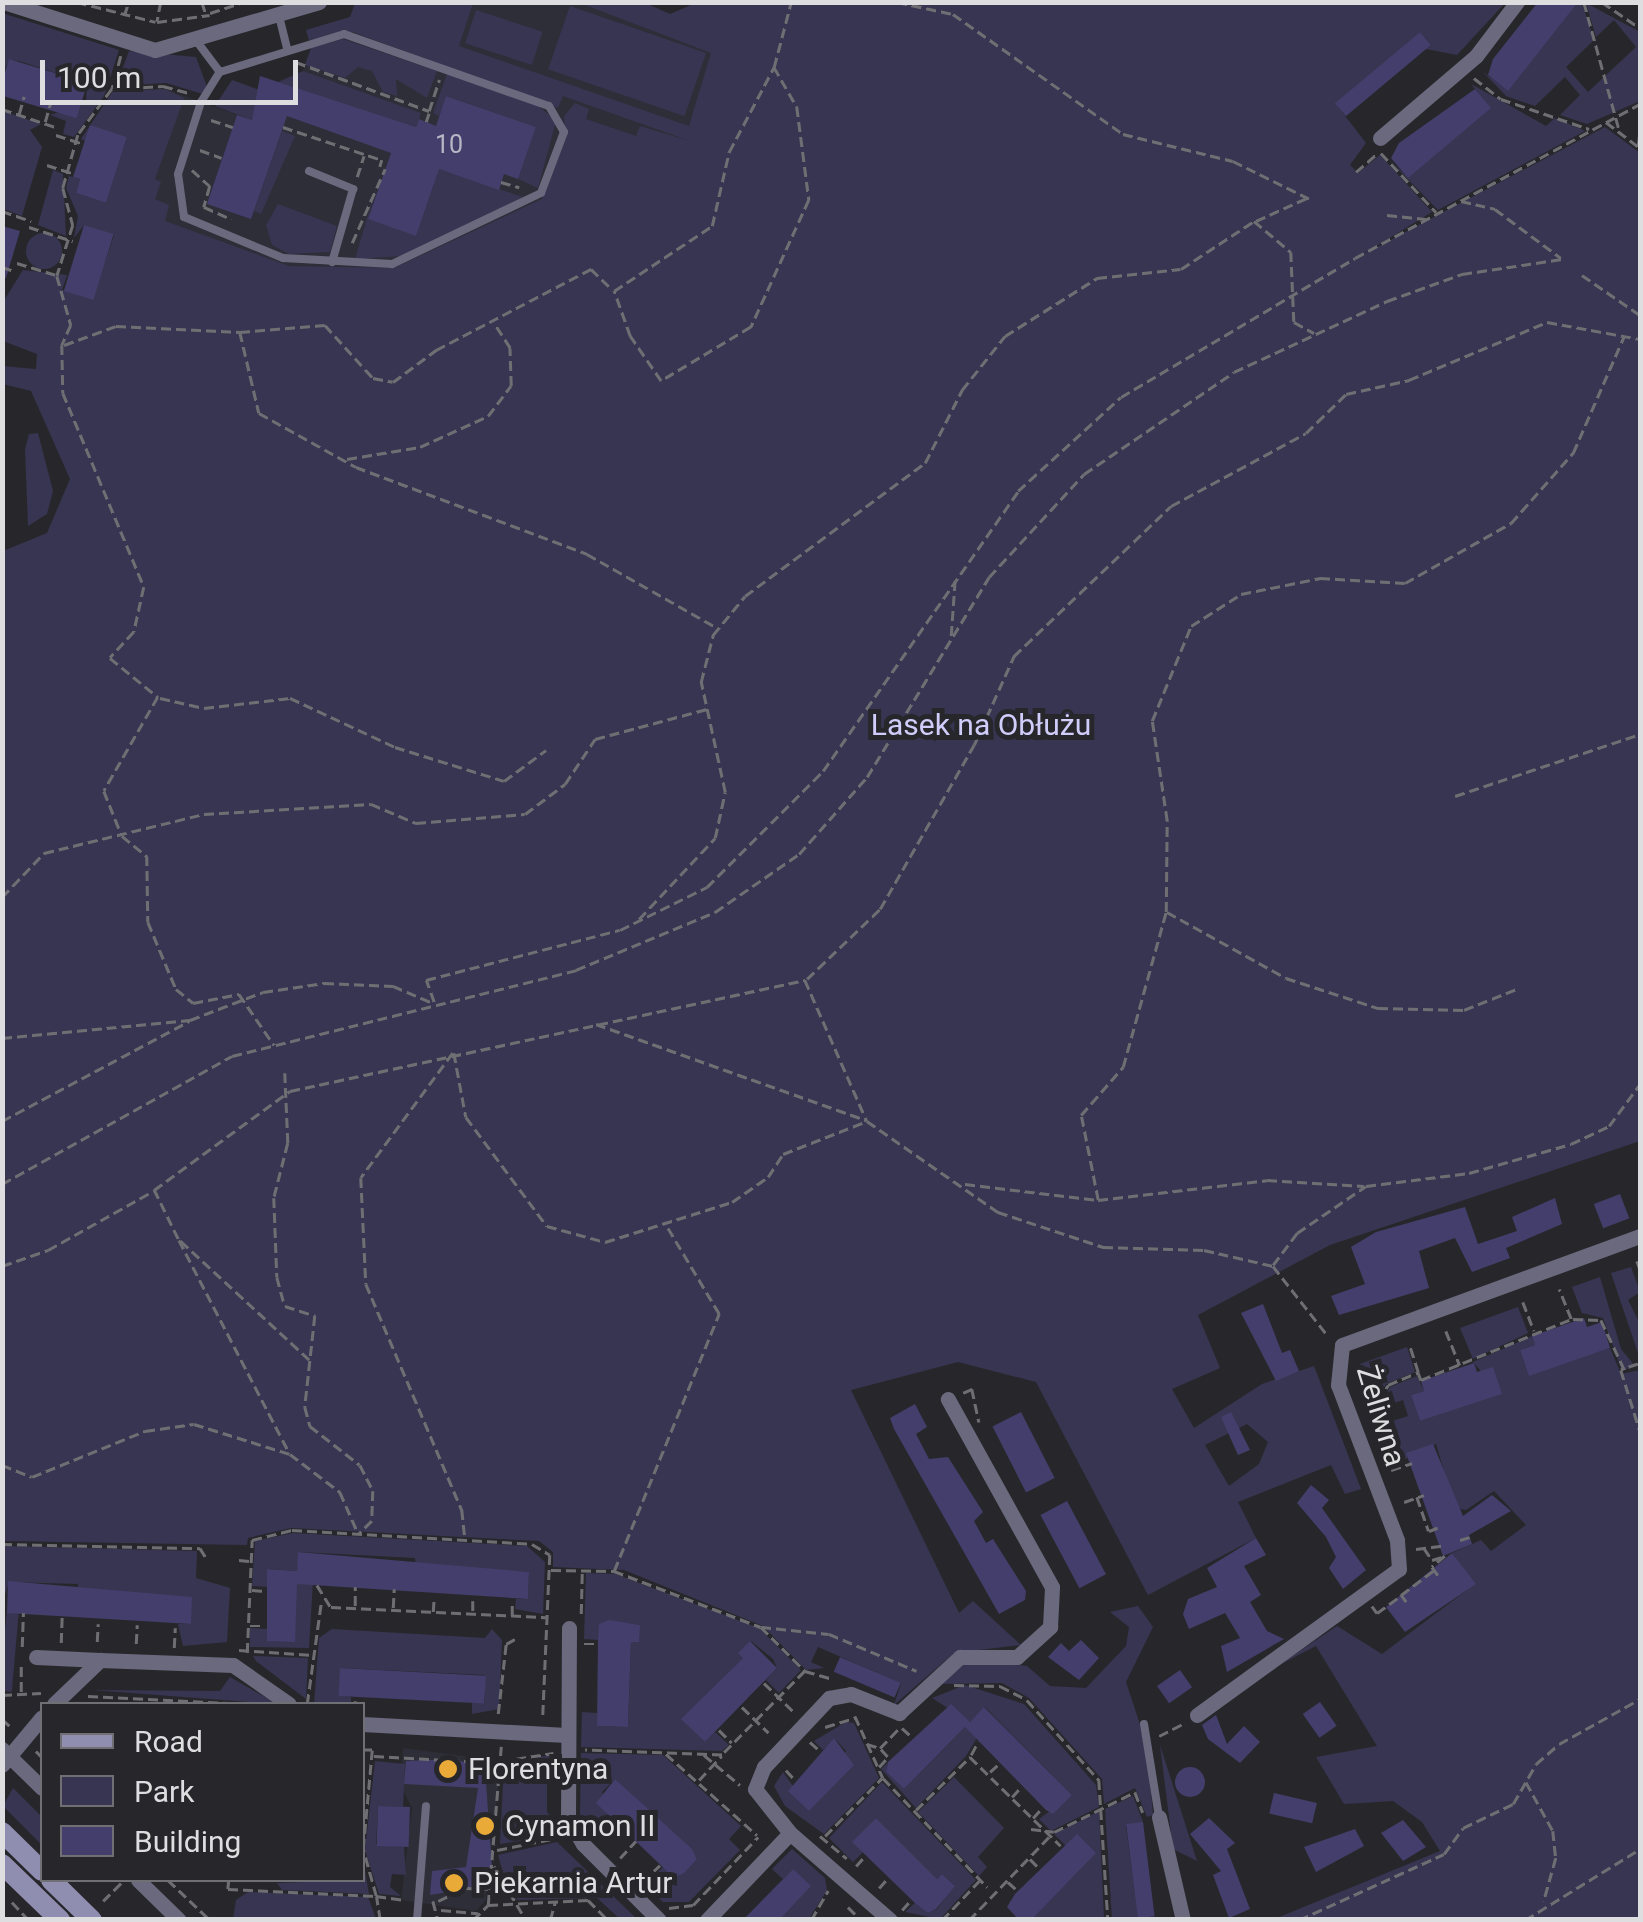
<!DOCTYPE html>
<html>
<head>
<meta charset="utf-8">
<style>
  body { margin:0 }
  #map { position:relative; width:1643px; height:1922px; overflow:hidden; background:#27272b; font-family:Roboto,sans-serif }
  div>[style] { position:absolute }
  .built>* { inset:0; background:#2e2e38 }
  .green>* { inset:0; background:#383552; transform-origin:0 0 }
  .round { border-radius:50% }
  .building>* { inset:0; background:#433e6b; transform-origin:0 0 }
  .path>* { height:2.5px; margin-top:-1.25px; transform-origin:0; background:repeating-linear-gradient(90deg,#6f6f73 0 10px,transparent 0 15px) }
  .lane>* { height:8px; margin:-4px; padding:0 4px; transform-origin:4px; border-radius:4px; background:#6a697e }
  .street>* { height:15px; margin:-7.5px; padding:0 7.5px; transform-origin:7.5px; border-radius:7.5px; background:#6a697e }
  .secondary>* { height:20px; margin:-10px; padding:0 10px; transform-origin:10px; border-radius:10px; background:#908eb0 }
  .dots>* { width:28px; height:28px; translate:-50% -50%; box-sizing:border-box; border:5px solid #27272b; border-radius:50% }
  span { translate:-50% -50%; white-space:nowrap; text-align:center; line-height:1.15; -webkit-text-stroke:10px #27272b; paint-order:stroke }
  .number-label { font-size:25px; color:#b7b6c4 }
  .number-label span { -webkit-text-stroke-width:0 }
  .park-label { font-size:30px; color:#d0cdfb }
  .street-label { font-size:30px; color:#dedee1 }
  .poi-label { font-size:30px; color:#dedee1 }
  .left { translate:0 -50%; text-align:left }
  .frame { position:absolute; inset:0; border:5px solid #dedee1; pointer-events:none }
  .legend { position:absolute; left:40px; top:1702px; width:325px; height:180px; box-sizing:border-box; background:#27272b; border:2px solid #707074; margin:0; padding:12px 18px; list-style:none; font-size:30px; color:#dedee1 }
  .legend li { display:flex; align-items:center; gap:20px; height:50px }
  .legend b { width:50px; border:2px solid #707074 }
  .scale { position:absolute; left:40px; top:60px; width:258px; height:45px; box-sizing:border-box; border:5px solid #dedee1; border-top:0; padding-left:12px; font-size:30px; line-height:35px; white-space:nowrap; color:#dedee1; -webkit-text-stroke:8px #27272b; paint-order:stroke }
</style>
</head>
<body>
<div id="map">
  <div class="built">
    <i style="clip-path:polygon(398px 3px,645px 3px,718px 39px,695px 193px,368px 300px,151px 225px,130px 194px,165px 89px,252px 120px,260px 76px,295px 92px,311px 48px,306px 30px)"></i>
    <i style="clip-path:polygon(403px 1748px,501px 1761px,486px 1900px,476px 1911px,401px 1900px,412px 1808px,401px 1786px)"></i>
  </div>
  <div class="green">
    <i style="clip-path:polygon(evenodd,698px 2px,1505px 3px,1457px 55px,1426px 49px,1431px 45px,1420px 32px,1336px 104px,1366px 143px,1350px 165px,1358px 173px,1380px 155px,1432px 212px,1360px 256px,1605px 127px,1640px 153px,1640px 1141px,1330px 1245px,1198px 1315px,1220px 1368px,1172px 1389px,1194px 1428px,1262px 1384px,1314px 1366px,1361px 1489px,1345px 1494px,1331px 1465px,1238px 1502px,1256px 1538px,1148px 1595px,1036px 1382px,958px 1362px,851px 1390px,959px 1613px,973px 1601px,1021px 1645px,954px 1653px,894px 1705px,901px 1683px,818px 1647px,811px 1662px,824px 1668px,806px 1670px,763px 1626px,624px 1570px,553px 1567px,553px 1552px,539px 1541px,291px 1528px,248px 1538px,247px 1545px,3px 1541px,3px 551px,47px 533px,70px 479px,31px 391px,3px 384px,2px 366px,36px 369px,37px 354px,3px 341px,3px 302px,23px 270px,67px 275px,62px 290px,93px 299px,114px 235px,84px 225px,74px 238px,78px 216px,66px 188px,69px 176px,80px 179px,76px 193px,106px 203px,127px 137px,97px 128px,91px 144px,81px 139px,113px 91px,165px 89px,184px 98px,155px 179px,161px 182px,155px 199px,169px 205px,165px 221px,289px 266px,394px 268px,542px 199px,566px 138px,564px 116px,575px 103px,589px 109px,586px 119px,636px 136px,640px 126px,690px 141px,563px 96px,558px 108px,353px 32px,309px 40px,306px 30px,350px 17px,355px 3px,473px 3px,459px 46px,689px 126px,711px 53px,580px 3px,645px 3px,670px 14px,698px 2px,1247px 1424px,1268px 1442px,1259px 1464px,1229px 1486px,1205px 1445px,1247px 1424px)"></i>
    <i style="clip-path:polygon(1572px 3px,1582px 3px,1594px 40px,1566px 67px,1588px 92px,1636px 47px,1614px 20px,1596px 37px,1586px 3px,1640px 32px,1640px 101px,1587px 124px,1560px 115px,1580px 95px,1565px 77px,1535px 106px,1506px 96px,1483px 72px,1508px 90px)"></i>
    <i style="left:570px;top:6px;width:144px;height:67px;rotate:19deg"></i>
    <i style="left:476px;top:10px;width:70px;height:35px;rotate:18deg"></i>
    <i style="clip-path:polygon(2px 13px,119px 50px,104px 96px,74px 137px,63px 134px,66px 121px,50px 115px,86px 103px,87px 83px,19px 61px,9px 60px,3px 73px)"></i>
    <i style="clip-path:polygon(343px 39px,437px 71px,427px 98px,396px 79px,397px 96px,383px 92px,372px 71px,358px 67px,345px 78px,305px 65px,311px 48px)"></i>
    <i style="clip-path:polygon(129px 51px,196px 57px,207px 87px,203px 94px,166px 83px,116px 86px)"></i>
    <i style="clip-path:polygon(303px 71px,421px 113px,416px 127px,278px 82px)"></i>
    <i style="clip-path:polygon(447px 74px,536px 104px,556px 121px,538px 188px,518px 179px,536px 127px,447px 96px,439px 116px,433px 113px)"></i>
    <i style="clip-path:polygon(232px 80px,262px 91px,252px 120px,215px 106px)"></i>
    <i style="clip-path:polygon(1471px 84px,1546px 126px,1555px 118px,1585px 131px,1438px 210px,1389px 160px,1408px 177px,1490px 108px)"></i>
    <i style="clip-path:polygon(3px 111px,41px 124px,30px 130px,42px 147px,22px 216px,3px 209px)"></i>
    <i style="clip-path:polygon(282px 131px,295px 136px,261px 214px,254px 211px)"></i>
    <i style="clip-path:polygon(424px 164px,523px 197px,403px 256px,355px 259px,381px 171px,368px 219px,416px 235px,434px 184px)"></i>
    <i style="clip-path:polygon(53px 170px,63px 174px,66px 236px,38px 225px)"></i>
    <i style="clip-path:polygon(278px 204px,337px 226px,330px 252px,289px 254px,272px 245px,266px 225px)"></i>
    <i class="round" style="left:26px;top:233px;width:36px;height:36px"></i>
    <i style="clip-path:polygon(38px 433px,53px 491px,47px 514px,28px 526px,25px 449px,29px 434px)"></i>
    <i style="clip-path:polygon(1631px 1267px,1640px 1292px,1628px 1300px,1640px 1324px,1640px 1359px,1611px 1273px)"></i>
    <i style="clip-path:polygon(1600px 1277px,1621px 1349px,1635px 1366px,1622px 1371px,1603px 1318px,1582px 1313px,1572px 1287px)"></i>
    <i style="clip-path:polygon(1518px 1307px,1528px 1333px,1473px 1359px,1460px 1328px)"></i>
    <i style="clip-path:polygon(1532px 1336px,1535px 1345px,1520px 1350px,1529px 1375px,1610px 1348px,1621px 1374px,1640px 1370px,1640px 1919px,1272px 1920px,1440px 1851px,1422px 1822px,1393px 1801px,1344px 1804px,1316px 1757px,1377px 1746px,1316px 1646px,1277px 1666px,1337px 1626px,1382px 1654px,1475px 1584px,1452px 1553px,1481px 1540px,1491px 1551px,1526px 1525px,1494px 1491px,1466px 1510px,1455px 1508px,1436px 1444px,1391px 1466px,1377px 1426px,1408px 1416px,1403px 1400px,1379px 1408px,1390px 1387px,1417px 1376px,1424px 1391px,1411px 1395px,1420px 1421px,1501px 1394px,1473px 1362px)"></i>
    <i style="clip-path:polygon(1407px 1347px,1415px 1372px,1386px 1384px,1370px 1411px,1360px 1364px)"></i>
    <i style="clip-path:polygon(293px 1533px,527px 1546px,545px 1562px,543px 1614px,515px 1609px,516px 1599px,528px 1599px,529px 1572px,416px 1566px,415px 1558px,299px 1552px,297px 1571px,270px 1569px,269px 1587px,252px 1586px,255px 1541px)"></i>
    <i style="clip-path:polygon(3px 1546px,197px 1551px,196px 1578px,230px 1588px,227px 1642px,183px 1646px,178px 1624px,191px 1624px,78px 1592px,78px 1584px,9px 1582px,3px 1601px)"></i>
    <i style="clip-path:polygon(586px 1573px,615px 1574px,759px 1628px,801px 1670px,779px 1693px,766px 1680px,777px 1668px,773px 1659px,751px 1641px,739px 1653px,743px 1658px,682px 1719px,705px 1742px,715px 1732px,729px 1745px,722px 1751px,581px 1747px,582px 1712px,597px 1713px,597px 1726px,628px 1727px,631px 1642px,640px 1625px,609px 1621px,599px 1640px,584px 1639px)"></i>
    <i style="clip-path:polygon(297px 1580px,313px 1581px,309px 1648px,250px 1647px,250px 1628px,267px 1629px)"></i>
    <i style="clip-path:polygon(1138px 1606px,1153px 1627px,1126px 1682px,1147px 1746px,1153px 1815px,1147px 1817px,1135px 1788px,1104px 1804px,1102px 1779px,1029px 1698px,1002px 1683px,940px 1684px,966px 1663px,987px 1661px,1027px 1666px,1050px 1686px,1086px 1688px,1126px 1646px,1129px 1627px,1110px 1612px)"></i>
    <i style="left:7px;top:1609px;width:12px;height:82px;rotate:5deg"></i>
    <i style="clip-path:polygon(332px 1629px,485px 1638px,492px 1629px,502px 1640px,499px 1709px,472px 1714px,472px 1703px,485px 1703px,485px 1675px,341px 1668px,339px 1695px,351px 1697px,351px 1704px,314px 1704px,319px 1638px)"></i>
    <i style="clip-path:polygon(253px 1656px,308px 1658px,306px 1699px,256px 1661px)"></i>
    <i style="clip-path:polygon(230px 1677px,277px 1704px,92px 1690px,220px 1691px)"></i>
    <i style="clip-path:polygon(965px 1685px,1024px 1704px,1096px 1785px,1099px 1807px,1051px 1831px,1039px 1819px,1072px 1795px,985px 1707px,970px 1722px,932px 1698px)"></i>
    <i style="clip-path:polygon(846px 1722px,854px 1723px,879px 1778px,824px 1834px,785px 1806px,774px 1786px,783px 1772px,810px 1810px,846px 1751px,835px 1739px,823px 1750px,814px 1741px)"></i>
    <i style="clip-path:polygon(967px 1725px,978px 1736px,966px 1756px,916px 1808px,881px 1769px,888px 1762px,886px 1772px,904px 1789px)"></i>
    <i style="clip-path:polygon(1160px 1745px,1197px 1861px,1173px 1849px)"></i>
    <i style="clip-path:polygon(581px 1753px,663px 1755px,741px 1826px,729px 1839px,740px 1850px,689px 1902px,663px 1902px,645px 1885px,663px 1867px,675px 1878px,697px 1858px,615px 1779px,602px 1792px,608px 1814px,590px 1832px,580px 1814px)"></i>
    <i style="clip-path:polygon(558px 1754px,547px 1759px,547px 1812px,565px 1834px,500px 1844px,504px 1763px)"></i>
    <i style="clip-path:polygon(375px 1761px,405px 1764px,403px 1807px,378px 1806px,376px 1845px,404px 1847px,406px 1875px,392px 1874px,390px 1887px,401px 1896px,379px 1894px,365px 1850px)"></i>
    <i style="clip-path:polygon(954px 1777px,1004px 1828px,978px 1857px,987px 1867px,979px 1876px,918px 1812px)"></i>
    <i style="clip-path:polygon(882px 1782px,976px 1880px,940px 1919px,905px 1912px,916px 1902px,928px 1913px,937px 1909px,954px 1885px,942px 1874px,937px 1879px,876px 1818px,853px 1842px,863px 1852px,853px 1862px,829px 1838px)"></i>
    <i style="clip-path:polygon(13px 1788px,42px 1817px,42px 1845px,3px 1806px)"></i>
    <i style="clip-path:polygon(1133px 1796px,1143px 1822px,1126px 1826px,1138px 1919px,1112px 1919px,1105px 1809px)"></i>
    <i style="clip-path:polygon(1099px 1811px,1104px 1919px,1031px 1920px,1066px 1846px,1054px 1834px)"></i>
    <i style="clip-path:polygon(557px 1842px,637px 1919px,620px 1919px,597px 1898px,511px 1900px,498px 1855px)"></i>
    <i style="clip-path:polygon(792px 1849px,825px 1878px,827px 1890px,809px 1919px,779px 1919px,793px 1869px,783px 1879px,772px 1869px)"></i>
    <i style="clip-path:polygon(363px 1860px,369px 1894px,282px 1890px,277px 1883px,362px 1880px)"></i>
    <i style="clip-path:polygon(248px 1892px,368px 1897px,376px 1919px,233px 1919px,236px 1900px)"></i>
  </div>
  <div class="building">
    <i style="clip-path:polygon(1538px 2px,1578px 2px,1508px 91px,1488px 75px,1493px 59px)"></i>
    <i style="left:1420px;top:32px;width:17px;height:111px;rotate:50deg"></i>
    <i style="left:9px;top:59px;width:82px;height:37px;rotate:17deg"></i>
    <i style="clip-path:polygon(260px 76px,416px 127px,419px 119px,436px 126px,446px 96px,536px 127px,518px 179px,504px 174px,499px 190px,439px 169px,416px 236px,368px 219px,391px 153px,287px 116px,251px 219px,207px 204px,237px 115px,252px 120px)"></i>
    <i style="clip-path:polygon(1475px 89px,1491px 108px,1408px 178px,1391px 158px,1399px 143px)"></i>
    <i style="clip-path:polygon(90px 125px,127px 137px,106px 203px,76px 193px,80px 179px,73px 177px)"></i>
    <i style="left:84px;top:225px;width:31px;height:69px;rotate:17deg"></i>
    <i style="clip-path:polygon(2px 226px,20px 231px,6px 278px,2px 278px)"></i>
    <i style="left:1620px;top:1194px;width:26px;height:28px;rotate:69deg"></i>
    <i style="clip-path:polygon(1555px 1198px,1562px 1224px,1506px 1248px,1510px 1258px,1472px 1272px,1455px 1238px,1419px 1251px,1429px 1288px,1339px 1315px,1331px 1296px,1365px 1284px,1351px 1247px,1376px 1232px,1465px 1207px,1478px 1244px,1517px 1231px,1512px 1217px)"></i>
    <i style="clip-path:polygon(1263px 1304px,1282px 1353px,1290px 1350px,1299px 1371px,1276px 1381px,1241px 1313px)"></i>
    <i style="clip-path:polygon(1584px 1318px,1587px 1327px,1602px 1322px,1610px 1348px,1529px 1376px,1520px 1350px,1535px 1345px,1532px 1336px)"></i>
    <i style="clip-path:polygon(1474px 1363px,1477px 1372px,1493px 1367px,1502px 1394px,1420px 1421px,1411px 1395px,1424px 1391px,1421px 1381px)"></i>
    <i style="clip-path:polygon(915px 1404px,927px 1427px,916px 1434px,929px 1459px,948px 1457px,983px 1512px,974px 1521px,986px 1543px,993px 1539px,1026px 1591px,1025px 1600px,999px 1614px,894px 1429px,890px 1418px)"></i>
    <i style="left:1021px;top:1412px;width:74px;height:32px;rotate:63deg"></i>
    <i style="clip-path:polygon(1231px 1412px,1250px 1450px,1238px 1455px,1221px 1417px)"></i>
    <i style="clip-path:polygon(1433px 1444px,1463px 1516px,1492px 1495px,1511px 1511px,1469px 1535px,1472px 1544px,1443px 1556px,1406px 1453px)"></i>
    <i style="clip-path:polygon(1311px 1485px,1329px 1500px,1322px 1508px,1366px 1570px,1343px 1589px,1329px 1568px,1336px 1557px,1326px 1537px,1297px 1503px)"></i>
    <i style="left:1067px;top:1501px;width:83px;height:30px;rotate:62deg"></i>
    <i style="clip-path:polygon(1256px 1538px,1266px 1555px,1244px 1566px,1261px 1595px,1250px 1602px,1267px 1631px,1284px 1639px,1227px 1672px,1221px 1646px,1240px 1638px,1225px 1613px,1189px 1629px,1183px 1614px,1188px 1599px,1217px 1587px,1207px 1568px)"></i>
    <i style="clip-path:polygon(298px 1552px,529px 1572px,528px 1599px,297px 1584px,295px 1642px,267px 1641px,267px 1569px,297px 1571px)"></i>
    <i style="clip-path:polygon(1452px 1553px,1476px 1584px,1405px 1632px,1386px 1607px)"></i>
    <i style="clip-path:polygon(8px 1581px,192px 1597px,191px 1624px,7px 1613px)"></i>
    <i style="clip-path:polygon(609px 1620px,640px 1625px,639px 1642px,631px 1642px,628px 1727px,597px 1726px,598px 1640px,599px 1624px)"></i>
    <i style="clip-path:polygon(1081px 1640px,1099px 1658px,1079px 1680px,1048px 1657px,1061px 1643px,1069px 1651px)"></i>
    <i style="clip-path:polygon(750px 1641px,777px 1668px,705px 1742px,681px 1719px,743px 1658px,738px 1653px)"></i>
    <i style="left:840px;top:1657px;width:66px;height:16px;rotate:23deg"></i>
    <i style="left:340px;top:1668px;width:146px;height:28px;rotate:3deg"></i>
    <i style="left:1180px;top:1670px;width:21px;height:28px;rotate:55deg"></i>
    <i style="left:1320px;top:1702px;width:29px;height:21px;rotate:55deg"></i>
    <i style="clip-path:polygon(951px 1704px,970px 1722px,984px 1707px,1072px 1795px,1053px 1814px,1046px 1810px,965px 1727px,904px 1789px,886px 1772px,888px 1762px)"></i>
    <i style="clip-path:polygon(1216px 1715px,1227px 1744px,1244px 1726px,1260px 1742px,1240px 1763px,1208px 1739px,1202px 1725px)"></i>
    <i style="clip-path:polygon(834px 1738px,854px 1765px,809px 1811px,788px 1791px)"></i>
    <i style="clip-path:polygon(453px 1759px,485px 1768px,492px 1866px,486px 1886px,430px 1895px,432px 1871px,466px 1867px,478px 1788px,404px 1784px,406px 1761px)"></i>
    <i class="round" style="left:1175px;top:1767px;width:30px;height:30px"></i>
    <i style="clip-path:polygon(615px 1779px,692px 1849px,697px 1859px,684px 1873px,674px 1878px,596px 1803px)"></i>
    <i style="left:1274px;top:1793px;width:44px;height:21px;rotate:13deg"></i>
    <i style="left:378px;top:1806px;width:32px;height:40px;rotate:2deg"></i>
    <i style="clip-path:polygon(876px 1818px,937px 1879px,942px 1874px,955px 1886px,936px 1909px,928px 1913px,915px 1903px,852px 1842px)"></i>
    <i style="clip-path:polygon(1209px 1818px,1235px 1843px,1227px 1849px,1250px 1909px,1229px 1918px,1213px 1875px,1221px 1871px,1190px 1834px)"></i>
    <i style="clip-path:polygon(1403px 1820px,1426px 1847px,1403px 1861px,1381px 1833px)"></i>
    <i style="left:1143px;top:1822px;width:95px;height:17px;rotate:83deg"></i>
    <i style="clip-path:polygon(1355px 1829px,1364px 1846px,1316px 1872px,1304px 1847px)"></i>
    <i style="clip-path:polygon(1077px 1834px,1096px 1853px,1031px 1920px,1019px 1920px,1007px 1907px,1015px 1894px)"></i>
    <i style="clip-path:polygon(793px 1869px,811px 1886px,779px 1920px,743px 1920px)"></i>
  </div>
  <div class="path">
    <i style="left:77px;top:2px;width:81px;rotate:14.2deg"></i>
    <i style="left:161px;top:2px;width:20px;rotate:101deg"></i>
    <i style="left:157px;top:22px;width:53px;rotate:-7.5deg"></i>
    <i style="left:202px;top:2px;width:13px;rotate:72deg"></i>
    <i style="left:897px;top:2px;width:57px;rotate:12.1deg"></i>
    <i style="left:953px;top:14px;width:208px;rotate:35.2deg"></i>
    <i style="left:1123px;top:134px;width:113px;rotate:13.8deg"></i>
    <i style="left:1233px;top:161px;width:86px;rotate:26.3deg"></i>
    <i style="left:1584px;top:2px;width:136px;rotate:74.6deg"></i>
    <i style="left:1602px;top:2px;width:46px;rotate:34.4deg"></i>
    <i style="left:210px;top:13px;width:35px;rotate:-18deg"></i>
    <i style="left:124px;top:16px;width:13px;rotate:-72deg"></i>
    <i style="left:121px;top:56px;width:34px;rotate:105deg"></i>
    <i style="left:112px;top:89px;width:57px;rotate:126.5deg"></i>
    <i style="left:78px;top:135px;width:55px;rotate:105.8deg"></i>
    <i style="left:63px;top:188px;width:38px;rotate:75deg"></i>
    <i style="left:73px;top:225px;width:53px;rotate:107.4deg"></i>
    <i style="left:57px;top:276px;width:51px;rotate:74.1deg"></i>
    <i style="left:71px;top:325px;width:22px;rotate:114deg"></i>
    <i style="left:62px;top:345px;width:48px;rotate:88.8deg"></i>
    <i style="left:63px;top:393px;width:210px;rotate:67.3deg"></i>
    <i style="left:144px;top:587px;width:46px;rotate:102.5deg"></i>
    <i style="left:134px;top:632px;width:35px;rotate:133deg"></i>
    <i style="left:110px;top:658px;width:62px;rotate:39.1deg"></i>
    <i style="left:158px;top:697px;width:108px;rotate:119.9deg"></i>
    <i style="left:104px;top:791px;width:48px;rotate:68.2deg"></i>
    <i style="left:122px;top:836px;width:32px;rotate:39deg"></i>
    <i style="left:147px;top:856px;width:66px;rotate:89.1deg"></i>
    <i style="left:148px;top:922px;width:73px;rotate:67.3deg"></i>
    <i style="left:176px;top:989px;width:22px;rotate:39deg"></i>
    <i style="left:193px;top:1003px;width:47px;rotate:-11.1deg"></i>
    <i style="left:239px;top:994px;width:62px;rotate:55.5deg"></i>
    <i style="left:296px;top:62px;width:142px;rotate:20.2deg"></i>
    <i style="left:429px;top:111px;width:33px;rotate:-72deg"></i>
    <i style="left:774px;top:67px;width:46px;rotate:60.1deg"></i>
    <i style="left:797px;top:107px;width:94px;rotate:82.6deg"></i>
    <i style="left:809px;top:200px;width:140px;rotate:114.5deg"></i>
    <i style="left:751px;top:327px;width:105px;rotate:149deg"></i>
    <i style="left:661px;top:381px;width:55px;rotate:-124.6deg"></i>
    <i style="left:630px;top:336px;width:48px;rotate:-109.6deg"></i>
    <i style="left:614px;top:291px;width:118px;rotate:-33.6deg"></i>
    <i style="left:712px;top:226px;width:76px;rotate:-77.1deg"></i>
    <i style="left:729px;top:152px;width:96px;rotate:-62.1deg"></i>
    <i style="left:774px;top:67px;width:67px;rotate:-75.3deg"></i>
    <i style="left:1474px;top:78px;width:34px;rotate:38deg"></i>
    <i style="left:1501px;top:99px;width:93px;rotate:18.8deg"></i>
    <i style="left:113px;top:89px;width:50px;rotate:-3.4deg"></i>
    <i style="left:163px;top:86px;width:27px;rotate:15deg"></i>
    <i style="left:2px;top:109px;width:59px;rotate:18.7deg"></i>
    <i style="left:19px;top:114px;width:18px;rotate:-74deg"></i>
    <i style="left:211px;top:120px;width:23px;rotate:18deg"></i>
    <i style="left:45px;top:122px;width:19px;rotate:-74deg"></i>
    <i style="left:426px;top:122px;width:9px;rotate:-72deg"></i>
    <i style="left:1606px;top:122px;width:43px;rotate:37.4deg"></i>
    <i style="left:283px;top:127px;width:104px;rotate:18.4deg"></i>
    <i style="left:382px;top:160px;width:7px;rotate:106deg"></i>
    <i style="left:56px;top:135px;width:28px;rotate:18deg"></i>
    <i style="left:1638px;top:146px;width:17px;rotate:-83deg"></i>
    <i style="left:200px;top:150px;width:23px;rotate:20deg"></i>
    <i style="left:1381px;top:153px;width:81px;rotate:47deg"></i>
    <i style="left:47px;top:165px;width:28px;rotate:18deg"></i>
    <i style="left:192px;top:170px;width:24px;rotate:42deg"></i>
    <i style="left:210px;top:186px;width:22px;rotate:106deg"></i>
    <i style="left:204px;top:207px;width:30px;rotate:24deg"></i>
    <i style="left:1356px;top:172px;width:29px;rotate:-41deg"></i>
    <i style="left:357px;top:177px;width:22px;rotate:-72deg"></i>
    <i style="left:501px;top:182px;width:19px;rotate:16deg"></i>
    <i style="left:1461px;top:201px;width:35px;rotate:13deg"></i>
    <i style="left:1495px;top:209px;width:82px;rotate:36.6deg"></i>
    <i style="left:2px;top:211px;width:31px;rotate:19deg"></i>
    <i style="left:1387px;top:215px;width:39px;rotate:6deg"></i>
    <i style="left:1256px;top:221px;width:56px;rotate:-24.3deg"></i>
    <i style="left:29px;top:227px;width:46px;rotate:17.7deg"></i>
    <i style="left:352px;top:243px;width:81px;rotate:-66deg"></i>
    <i style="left:17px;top:263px;width:41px;rotate:17.1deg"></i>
    <i style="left:2px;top:267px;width:13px;rotate:18deg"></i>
    <i style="left:1582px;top:275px;width:70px;rotate:34.6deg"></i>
    <i style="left:240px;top:332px;width:85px;rotate:-4.7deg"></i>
    <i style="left:325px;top:325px;width:72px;rotate:47.8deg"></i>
    <i style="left:373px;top:378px;width:20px;rotate:11deg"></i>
    <i style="left:393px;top:382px;width:54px;rotate:-36.7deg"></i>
    <i style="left:436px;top:350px;width:175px;rotate:-27.6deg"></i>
    <i style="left:591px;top:269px;width:30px;rotate:44deg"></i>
    <i style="left:64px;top:345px;width:55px;rotate:-20.1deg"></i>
    <i style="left:116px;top:326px;width:124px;rotate:2.8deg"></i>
    <i style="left:240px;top:332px;width:83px;rotate:76.8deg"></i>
    <i style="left:259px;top:413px;width:111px;rotate:29.1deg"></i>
    <i style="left:356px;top:467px;width:247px;rotate:20.6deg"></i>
    <i style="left:587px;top:554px;width:150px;rotate:29.6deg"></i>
    <i style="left:347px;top:459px;width:74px;rotate:-9.3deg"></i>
    <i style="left:420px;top:447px;width:75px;rotate:-24.5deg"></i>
    <i style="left:488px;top:416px;width:38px;rotate:-53deg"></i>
    <i style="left:511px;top:386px;width:38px;rotate:-92deg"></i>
    <i style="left:510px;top:348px;width:27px;rotate:-123deg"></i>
    <i style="left:951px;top:636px;width:57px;rotate:-86deg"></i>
    <i style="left:160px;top:698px;width:45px;rotate:12.8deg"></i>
    <i style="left:204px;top:708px;width:87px;rotate:-6.6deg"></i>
    <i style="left:290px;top:698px;width:116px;rotate:25deg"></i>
    <i style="left:395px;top:747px;width:114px;rotate:17.3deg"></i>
    <i style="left:504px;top:781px;width:52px;rotate:-36.4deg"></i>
    <i style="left:1455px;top:796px;width:195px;rotate:-18.5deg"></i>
    <i style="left:2px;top:897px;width:61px;rotate:-46.3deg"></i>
    <i style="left:44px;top:853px;width:165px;rotate:-13.7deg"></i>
    <i style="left:204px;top:814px;width:167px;rotate:-3.4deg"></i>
    <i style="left:371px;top:804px;width:49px;rotate:22.9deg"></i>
    <i style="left:416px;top:823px;width:109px;rotate:-4.7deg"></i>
    <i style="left:525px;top:814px;width:50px;rotate:-36.9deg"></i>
    <i style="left:565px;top:784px;width:54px;rotate:-56.3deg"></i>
    <i style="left:595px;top:739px;width:116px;rotate:-15deg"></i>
    <i style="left:1167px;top:912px;width:136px;rotate:29deg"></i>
    <i style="left:1286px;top:978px;width:97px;rotate:18.1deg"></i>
    <i style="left:1378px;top:1008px;width:86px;rotate:1.3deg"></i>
    <i style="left:1464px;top:1010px;width:59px;rotate:-21.8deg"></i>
    <i style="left:639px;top:919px;width:111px;rotate:-46.8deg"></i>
    <i style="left:715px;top:838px;width:47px;rotate:-77.7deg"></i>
    <i style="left:725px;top:792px;width:113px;rotate:-102.3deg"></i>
    <i style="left:701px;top:682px;width:49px;rotate:-75.7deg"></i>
    <i style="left:713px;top:635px;width:50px;rotate:-50.6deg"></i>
    <i style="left:745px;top:596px;width:224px;rotate:-36.5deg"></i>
    <i style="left:925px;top:463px;width:82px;rotate:-63.1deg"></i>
    <i style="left:962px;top:390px;width:69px;rotate:-51.5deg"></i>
    <i style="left:1005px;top:336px;width:109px;rotate:-32.2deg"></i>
    <i style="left:1097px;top:278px;width:84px;rotate:-6.1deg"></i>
    <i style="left:1181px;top:269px;width:87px;rotate:-33.3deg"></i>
    <i style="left:1254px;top:221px;width:48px;rotate:40deg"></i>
    <i style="left:1291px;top:252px;width:70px;rotate:87.5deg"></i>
    <i style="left:1294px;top:322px;width:23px;rotate:29deg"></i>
    <i style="left:807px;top:979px;width:101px;rotate:-43.8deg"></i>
    <i style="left:880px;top:909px;width:189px;rotate:-60.2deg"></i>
    <i style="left:974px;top:745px;width:98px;rotate:-65.8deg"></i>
    <i style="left:1014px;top:656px;width:217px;rotate:-43.7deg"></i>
    <i style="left:1171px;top:506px;width:153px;rotate:-28.4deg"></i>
    <i style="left:1306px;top:433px;width:56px;rotate:-44.3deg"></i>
    <i style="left:1346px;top:394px;width:65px;rotate:-12.5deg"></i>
    <i style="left:1409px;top:380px;width:150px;rotate:-22.8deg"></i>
    <i style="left:1547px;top:322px;width:95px;rotate:10.4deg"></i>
    <i style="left:434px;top:1002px;width:23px;rotate:-110deg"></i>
    <i style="left:426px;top:980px;width:200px;rotate:-14.5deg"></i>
    <i style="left:620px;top:930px;width:97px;rotate:-26.3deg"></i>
    <i style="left:707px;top:887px;width:164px;rotate:-45deg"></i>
    <i style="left:823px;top:771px;width:341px;rotate:-55.1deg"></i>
    <i style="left:1018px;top:491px;width:139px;rotate:-42.4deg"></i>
    <i style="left:1121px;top:397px;width:272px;rotate:-30.7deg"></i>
    <i style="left:1355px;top:258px;width:324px;rotate:-28.4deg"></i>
    <i style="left:596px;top:1024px;width:287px;rotate:19.6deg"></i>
    <i style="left:2px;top:1038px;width:189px;rotate:-5.5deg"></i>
    <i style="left:190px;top:1020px;width:78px;rotate:-21deg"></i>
    <i style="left:263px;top:992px;width:62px;rotate:-8.4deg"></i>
    <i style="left:324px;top:983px;width:69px;rotate:2.5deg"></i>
    <i style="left:393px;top:986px;width:43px;rotate:23deg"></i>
    <i style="left:453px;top:1053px;width:155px;rotate:126.4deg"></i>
    <i style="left:361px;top:1178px;width:106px;rotate:87.3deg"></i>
    <i style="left:366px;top:1284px;width:246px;rotate:67deg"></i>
    <i style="left:462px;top:1510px;width:29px;rotate:84deg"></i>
    <i style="left:454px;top:1053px;width:65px;rotate:79.4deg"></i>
    <i style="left:466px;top:1117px;width:136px;rotate:53.4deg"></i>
    <i style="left:547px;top:1226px;width:60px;rotate:15.4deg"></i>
    <i style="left:605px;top:1242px;width:133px;rotate:-17.5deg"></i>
    <i style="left:732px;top:1202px;width:44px;rotate:-34.8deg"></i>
    <i style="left:768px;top:1177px;width:27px;rotate:-57deg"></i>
    <i style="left:783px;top:1154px;width:90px;rotate:-21.4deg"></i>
    <i style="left:285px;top:1073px;width:70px;rotate:87.5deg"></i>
    <i style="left:288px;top:1143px;width:57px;rotate:104.3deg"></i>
    <i style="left:274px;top:1198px;width:79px;rotate:87.8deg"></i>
    <i style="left:277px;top:1277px;width:30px;rotate:75deg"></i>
    <i style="left:285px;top:1306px;width:32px;rotate:18deg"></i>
    <i style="left:315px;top:1316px;width:92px;rotate:96.3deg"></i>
    <i style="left:305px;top:1407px;width:20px;rotate:75deg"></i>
    <i style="left:310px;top:1426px;width:63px;rotate:38deg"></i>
    <i style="left:360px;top:1465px;width:29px;rotate:63deg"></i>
    <i style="left:373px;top:1491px;width:30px;rotate:92deg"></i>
    <i style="left:372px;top:1521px;width:18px;rotate:135deg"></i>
    <i style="left:2px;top:1121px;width:212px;rotate:-28.1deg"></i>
    <i style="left:2px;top:1184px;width:263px;rotate:-29.1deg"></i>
    <i style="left:232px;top:1056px;width:355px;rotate:-14deg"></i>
    <i style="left:576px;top:970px;width:151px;rotate:-22.6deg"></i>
    <i style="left:715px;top:912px;width:102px;rotate:-34.6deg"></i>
    <i style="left:799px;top:854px;width:103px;rotate:-48.6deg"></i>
    <i style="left:867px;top:777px;width:234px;rotate:-58.6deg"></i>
    <i style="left:989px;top:577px;width:140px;rotate:-47.3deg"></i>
    <i style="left:1084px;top:474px;width:181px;rotate:-34.2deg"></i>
    <i style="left:1234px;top:372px;width:169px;rotate:-24.9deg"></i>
    <i style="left:1387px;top:301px;width:80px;rotate:-19.8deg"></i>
    <i style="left:1462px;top:274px;width:101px;rotate:-8.5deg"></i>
    <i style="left:965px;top:1184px;width:134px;rotate:6.9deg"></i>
    <i style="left:1098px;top:1200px;width:170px;rotate:-6.7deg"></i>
    <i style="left:1267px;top:1180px;width:97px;rotate:3.5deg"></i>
    <i style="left:1098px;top:1200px;width:87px;rotate:-101.3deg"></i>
    <i style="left:1081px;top:1115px;width:64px;rotate:-48.8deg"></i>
    <i style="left:1123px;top:1067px;width:161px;rotate:-74.5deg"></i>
    <i style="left:1166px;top:912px;width:91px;rotate:-89.4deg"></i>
    <i style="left:1167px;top:821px;width:101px;rotate:-98.5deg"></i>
    <i style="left:1152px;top:721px;width:103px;rotate:-67.7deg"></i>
    <i style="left:1191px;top:626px;width:59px;rotate:-32.6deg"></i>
    <i style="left:1241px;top:594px;width:81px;rotate:-11.4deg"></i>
    <i style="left:1320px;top:578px;width:85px;rotate:3.4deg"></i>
    <i style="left:1405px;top:583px;width:122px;rotate:-29.5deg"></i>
    <i style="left:1511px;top:523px;width:94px;rotate:-48.5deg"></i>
    <i style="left:1573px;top:453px;width:128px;rotate:-66.4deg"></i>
    <i style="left:179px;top:1240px;width:237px;rotate:62.6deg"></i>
    <i style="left:1637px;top:1261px;width:9px;rotate:69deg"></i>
    <i style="left:1273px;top:1265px;width:40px;rotate:-53deg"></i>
    <i style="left:1297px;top:1233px;width:83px;rotate:-34.3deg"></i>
    <i style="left:1366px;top:1186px;width:104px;rotate:-7.2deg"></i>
    <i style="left:1469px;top:1173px;width:106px;rotate:-15.9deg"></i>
    <i style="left:1571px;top:1144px;width:42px;rotate:-25.3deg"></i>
    <i style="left:1609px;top:1126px;width:52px;rotate:-53.6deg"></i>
    <i style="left:2px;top:1266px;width:49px;rotate:-19.2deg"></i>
    <i style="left:48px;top:1250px;width:120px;rotate:-29.3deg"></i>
    <i style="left:1523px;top:1302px;width:31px;rotate:69deg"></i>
    <i style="left:1573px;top:1319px;width:28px;rotate:2deg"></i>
    <i style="left:1601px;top:1320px;width:59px;rotate:64.7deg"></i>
    <i style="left:1446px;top:1331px;width:37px;rotate:68deg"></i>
    <i style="left:309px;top:1360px;width:178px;rotate:-137.3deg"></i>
    <i style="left:178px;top:1239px;width:55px;rotate:-116.1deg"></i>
    <i style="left:154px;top:1190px;width:168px;rotate:-36.1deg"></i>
    <i style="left:290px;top:1091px;width:527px;rotate:-12.16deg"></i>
    <i style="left:805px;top:980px;width:154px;rotate:66.3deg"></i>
    <i style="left:867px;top:1121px;width:160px;rotate:34.8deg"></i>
    <i style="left:998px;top:1212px;width:111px;rotate:18.4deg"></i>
    <i style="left:1103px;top:1247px;width:101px;rotate:1.7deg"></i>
    <i style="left:1204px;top:1250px;width:71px;rotate:13.1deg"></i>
    <i style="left:1273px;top:1266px;width:89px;rotate:51.8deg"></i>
    <i style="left:1638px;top:1364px;width:18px;rotate:161deg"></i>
    <i style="left:1621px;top:1370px;width:64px;rotate:72.7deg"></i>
    <i style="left:1418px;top:1372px;width:9px;rotate:69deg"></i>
    <i style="left:1421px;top:1380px;width:162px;rotate:-22.1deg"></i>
    <i style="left:1571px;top:1319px;width:32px;rotate:-112deg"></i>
    <i style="left:963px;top:1393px;width:10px;rotate:-24deg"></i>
    <i style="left:972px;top:1389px;width:34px;rotate:78deg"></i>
    <i style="left:1370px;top:1414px;width:34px;rotate:-58deg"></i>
    <i style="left:1388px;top:1385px;width:33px;rotate:-23deg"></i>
    <i style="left:1418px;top:1372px;width:28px;rotate:-108deg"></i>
    <i style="left:1375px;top:1426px;width:9px;rotate:69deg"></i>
    <i style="left:2px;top:1465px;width:32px;rotate:22deg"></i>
    <i style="left:32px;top:1477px;width:122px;rotate:-22.2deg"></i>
    <i style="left:145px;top:1431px;width:49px;rotate:-8.1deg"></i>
    <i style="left:194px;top:1424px;width:101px;rotate:17.4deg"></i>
    <i style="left:290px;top:1454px;width:63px;rotate:37.2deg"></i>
    <i style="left:340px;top:1492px;width:45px;rotate:66.3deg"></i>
    <i style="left:1391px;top:1470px;width:22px;rotate:-18deg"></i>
    <i style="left:1417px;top:1497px;width:36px;rotate:71deg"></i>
    <i style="left:1429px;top:1531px;width:9px;rotate:-21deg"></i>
    <i style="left:1404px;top:1502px;width:21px;rotate:-19deg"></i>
    <i style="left:1460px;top:1540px;width:10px;rotate:-17deg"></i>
    <i style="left:2px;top:1544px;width:198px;rotate:1.2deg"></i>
    <i style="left:200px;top:1548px;width:13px;rotate:58deg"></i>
    <i style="left:1424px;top:1548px;width:14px;rotate:56deg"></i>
    <i style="left:1432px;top:1560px;width:14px;rotate:-17deg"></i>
    <i style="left:1445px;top:1556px;width:17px;rotate:140deg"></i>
    <i style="left:1432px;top:1567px;width:14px;rotate:54deg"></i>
    <i style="left:1416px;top:1549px;width:26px;rotate:-7deg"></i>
    <i style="left:239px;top:1560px;width:10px;rotate:6deg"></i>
    <i style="left:551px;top:1570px;width:63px;rotate:0.9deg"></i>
    <i style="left:614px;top:1571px;width:157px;rotate:20.9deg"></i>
    <i style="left:761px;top:1627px;width:62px;rotate:45deg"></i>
    <i style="left:805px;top:1671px;width:118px;rotate:134.7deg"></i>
    <i style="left:722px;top:1755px;width:137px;rotate:-177.9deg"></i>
    <i style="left:614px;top:1571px;width:278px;rotate:-67.8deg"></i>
    <i style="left:719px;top:1314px;width:107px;rotate:-120.9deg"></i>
    <i style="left:317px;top:1585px;width:26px;rotate:58deg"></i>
    <i style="left:331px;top:1607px;width:215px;rotate:2.7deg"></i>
    <i style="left:252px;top:1590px;width:13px;rotate:4deg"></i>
    <i style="left:473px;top:1601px;width:13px;rotate:90deg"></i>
    <i style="left:1406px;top:1602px;width:9px;rotate:-126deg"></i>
    <i style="left:1401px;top:1595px;width:40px;rotate:-37deg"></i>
    <i style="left:355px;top:1606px;width:19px;rotate:-90deg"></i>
    <i style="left:1372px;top:1606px;width:9px;rotate:54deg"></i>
    <i style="left:1377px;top:1613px;width:29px;rotate:-36deg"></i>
    <i style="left:393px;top:1608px;width:19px;rotate:-87deg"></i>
    <i style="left:433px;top:1612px;width:14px;rotate:-86deg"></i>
    <i style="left:581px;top:1614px;width:42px;rotate:-88.6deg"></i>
    <i style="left:512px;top:1616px;width:13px;rotate:-90deg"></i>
    <i style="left:250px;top:1626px;width:13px"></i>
    <i style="left:761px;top:1627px;width:68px;rotate:5.9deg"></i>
    <i style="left:829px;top:1634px;width:95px;rotate:22.8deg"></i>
    <i style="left:97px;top:1642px;width:18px;rotate:-87deg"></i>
    <i style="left:61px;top:1643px;width:29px;rotate:-88deg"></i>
    <i style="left:136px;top:1644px;width:19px;rotate:-87deg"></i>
    <i style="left:584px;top:1644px;width:14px"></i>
    <i style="left:22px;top:1647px;width:34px;rotate:-88deg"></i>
    <i style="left:174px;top:1648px;width:20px;rotate:-87deg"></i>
    <i style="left:239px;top:1650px;width:74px;rotate:3.9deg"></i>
    <i style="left:247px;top:1653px;width:113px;rotate:-87.5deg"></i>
    <i style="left:252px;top:1540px;width:41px;rotate:-14deg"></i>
    <i style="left:292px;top:1530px;width:240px;rotate:3.3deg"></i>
    <i style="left:532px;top:1544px;width:21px;rotate:31deg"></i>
    <i style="left:550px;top:1555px;width:161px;rotate:92.5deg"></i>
    <i style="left:805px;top:1671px;width:29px;rotate:16deg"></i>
    <i style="left:764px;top:1683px;width:40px;rotate:44deg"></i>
    <i style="left:954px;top:1685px;width:46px;rotate:1.2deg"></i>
    <i style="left:1000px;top:1686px;width:30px;rotate:27deg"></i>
    <i style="left:1027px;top:1700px;width:108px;rotate:48deg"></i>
    <i style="left:1099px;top:1780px;width:140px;rotate:86.3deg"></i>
    <i style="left:21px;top:1692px;width:27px;rotate:-90deg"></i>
    <i style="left:2px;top:1695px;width:39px;rotate:-3deg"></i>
    <i style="left:88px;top:1696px;width:160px;rotate:2.9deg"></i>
    <i style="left:307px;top:1704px;width:102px;rotate:-82.1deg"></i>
    <i style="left:355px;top:1704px;width:3px;rotate:-90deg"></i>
    <i style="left:742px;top:1707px;width:37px;rotate:44deg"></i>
    <i style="left:498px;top:1714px;width:70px;rotate:-83.5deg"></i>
    <i style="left:506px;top:1644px;width:13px;rotate:-29deg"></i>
    <i style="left:855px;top:1716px;width:68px;rotate:65.7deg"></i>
    <i style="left:883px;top:1778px;width:151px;rotate:46.3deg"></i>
    <i style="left:2px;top:1719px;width:13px;rotate:42deg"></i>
    <i style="left:825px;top:1727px;width:31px;rotate:-17deg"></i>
    <i style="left:902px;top:1728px;width:13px;rotate:42deg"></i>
    <i style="left:719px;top:1730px;width:18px;rotate:45deg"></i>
    <i style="left:1159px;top:1736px;width:27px;rotate:-27deg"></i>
    <i style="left:810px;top:1742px;width:12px;rotate:42deg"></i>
    <i style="left:867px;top:1744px;width:14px;rotate:17deg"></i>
    <i style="left:880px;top:1748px;width:28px;rotate:-46deg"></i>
    <i style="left:881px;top:1749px;width:13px;rotate:48deg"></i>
    <i style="left:36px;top:1751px;width:8px;rotate:45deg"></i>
    <i style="left:666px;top:1754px;width:122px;rotate:41.7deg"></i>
    <i style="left:704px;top:1755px;width:47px;rotate:39.8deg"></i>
    <i style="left:971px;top:1755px;width:15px;rotate:-62deg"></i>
    <i style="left:374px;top:1756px;width:127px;rotate:3.2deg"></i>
    <i style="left:501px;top:1761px;width:53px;rotate:-8.7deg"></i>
    <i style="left:879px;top:1767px;width:13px;rotate:-48deg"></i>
    <i style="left:786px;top:1770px;width:13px;rotate:48deg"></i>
    <i style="left:990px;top:1772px;width:13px;rotate:-42deg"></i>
    <i style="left:699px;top:1780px;width:33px;rotate:-47deg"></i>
    <i style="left:1526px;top:1782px;width:56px;rotate:61.1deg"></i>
    <i style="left:1553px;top:1831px;width:27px;rotate:84deg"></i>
    <i style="left:1556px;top:1858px;width:45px;rotate:105.6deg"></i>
    <i style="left:1012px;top:1797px;width:13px;rotate:-48deg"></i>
    <i style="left:916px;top:1810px;width:76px;rotate:-44.5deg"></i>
    <i style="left:970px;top:1757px;width:127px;rotate:44.4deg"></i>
    <i style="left:1033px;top:1818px;width:13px;rotate:-48deg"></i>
    <i style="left:1031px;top:1829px;width:23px;rotate:7deg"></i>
    <i style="left:1054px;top:1832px;width:90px;rotate:-26.3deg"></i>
    <i style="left:1135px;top:1792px;width:22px;rotate:69deg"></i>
    <i style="left:594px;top:1834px;width:24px;rotate:-45deg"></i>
    <i style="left:820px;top:1836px;width:35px;rotate:40deg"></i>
    <i style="left:825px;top:1836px;width:81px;rotate:-45.5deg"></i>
    <i style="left:497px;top:1850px;width:66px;rotate:-11.3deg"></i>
    <i style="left:620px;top:1858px;width:23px;rotate:-47deg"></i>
    <i style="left:1030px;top:1859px;width:13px;rotate:45deg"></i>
    <i style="left:494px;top:1866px;width:63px;rotate:59.3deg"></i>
    <i style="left:856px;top:1866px;width:13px;rotate:-48deg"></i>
    <i style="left:168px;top:1880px;width:58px;rotate:43.6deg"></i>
    <i style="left:229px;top:1880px;width:9px;rotate:96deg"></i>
    <i style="left:228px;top:1889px;width:148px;rotate:2.7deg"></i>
    <i style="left:376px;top:1896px;width:49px;rotate:-105.5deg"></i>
    <i style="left:363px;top:1849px;width:99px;rotate:-84.8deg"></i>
    <i style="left:372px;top:1750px;width:10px;rotate:180deg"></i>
    <i style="left:643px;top:1881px;width:23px;rotate:-43deg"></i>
    <i style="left:1008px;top:1882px;width:13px;rotate:42deg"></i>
    <i style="left:879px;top:1888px;width:13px;rotate:-48deg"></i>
    <i style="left:103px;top:1901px;width:27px;rotate:-45deg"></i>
    <i style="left:433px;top:1901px;width:20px;rotate:75deg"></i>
    <i style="left:438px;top:1901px;width:30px;rotate:-26deg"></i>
    <i style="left:465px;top:1888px;width:23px;rotate:2deg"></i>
    <i style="left:12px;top:1902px;width:25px;rotate:47deg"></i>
    <i style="left:488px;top:1905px;width:159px;rotate:-85.3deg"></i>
    <i style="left:848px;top:1907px;width:18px;rotate:45deg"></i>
    <i style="left:669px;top:1908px;width:24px;rotate:-7deg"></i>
    <i style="left:693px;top:1905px;width:94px;rotate:-46.3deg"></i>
    <i style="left:441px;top:1910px;width:37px;rotate:5deg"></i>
    <i style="left:902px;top:1910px;width:13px;rotate:-48deg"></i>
    <i style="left:380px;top:1920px;width:24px;rotate:-99deg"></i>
    <i style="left:376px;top:1896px;width:29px;rotate:8deg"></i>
    <i style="left:473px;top:1920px;width:21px;rotate:-45deg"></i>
    <i style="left:488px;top:1905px;width:100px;rotate:-2.9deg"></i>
    <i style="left:588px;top:1900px;width:28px;rotate:45deg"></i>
    <i style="left:550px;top:1920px;width:19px;rotate:-74deg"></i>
    <i style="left:811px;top:1920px;width:34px;rotate:-60deg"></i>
    <i style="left:942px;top:1920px;width:54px;rotate:-46.5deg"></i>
    <i style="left:969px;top:1920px;width:115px;rotate:-46.1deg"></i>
    <i style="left:1299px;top:1920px;width:159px;rotate:-24.5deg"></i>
    <i style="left:1444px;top:1854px;width:32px;rotate:-54deg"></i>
    <i style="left:1463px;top:1828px;width:55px;rotate:-25.6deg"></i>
    <i style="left:1513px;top:1804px;width:46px;rotate:-60.1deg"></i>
    <i style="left:1536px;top:1764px;width:30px;rotate:-41deg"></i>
    <i style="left:1559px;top:1744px;width:93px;rotate:-29.1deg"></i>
    <i style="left:1525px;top:1920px;width:135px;rotate:-31.7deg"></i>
  </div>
  <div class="lane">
    <i style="left:279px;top:16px;width:36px;rotate:76deg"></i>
    <i style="left:198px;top:43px;width:36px;rotate:53deg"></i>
    <i style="left:220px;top:72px;width:130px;rotate:-17deg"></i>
    <i style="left:344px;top:34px;width:217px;rotate:19.4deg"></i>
    <i style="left:549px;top:106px;width:30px;rotate:60deg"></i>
    <i style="left:564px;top:132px;width:65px;rotate:110.7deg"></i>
    <i style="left:541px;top:193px;width:165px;rotate:154.5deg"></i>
    <i style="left:392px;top:264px;width:109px;rotate:-176.8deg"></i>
    <i style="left:283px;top:258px;width:107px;rotate:-157.5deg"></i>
    <i style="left:184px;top:217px;width:43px;rotate:-97.9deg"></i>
    <i style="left:178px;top:174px;width:76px;rotate:-72.3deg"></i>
    <i style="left:201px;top:102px;width:36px;rotate:-58deg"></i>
    <i style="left:309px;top:171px;width:48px;rotate:22.2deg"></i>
    <i style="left:353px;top:189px;width:76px;rotate:106deg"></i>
    <i style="left:1144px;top:1724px;width:94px;rotate:80.8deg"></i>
    <i style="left:417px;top:1920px;width:114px;rotate:-85.5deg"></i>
  </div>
  <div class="street">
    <i style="left:4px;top:2px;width:158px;rotate:17.6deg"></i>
    <i style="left:155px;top:50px;width:171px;rotate:-16.3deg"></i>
    <i style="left:1380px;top:138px;width:126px;rotate:-40.5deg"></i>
    <i style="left:1476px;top:56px;width:68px;rotate:-52.8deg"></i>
    <i style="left:569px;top:1628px;width:190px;rotate:90.3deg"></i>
    <i style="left:568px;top:1818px;width:30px;rotate:60deg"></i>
    <i style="left:583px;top:1844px;width:107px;rotate:45deg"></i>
    <i style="left:36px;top:1657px;width:64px;rotate:2.7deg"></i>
    <i style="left:54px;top:1704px;width:64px;rotate:-43.7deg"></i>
    <i style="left:100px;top:1660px;width:133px;rotate:2.2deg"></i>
    <i style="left:233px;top:1665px;width:68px;rotate:34.9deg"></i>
    <i style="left:1197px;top:1715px;width:249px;rotate:-35.9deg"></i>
    <i style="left:1399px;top:1569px;width:29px;rotate:-94deg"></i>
    <i style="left:1397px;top:1540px;width:166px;rotate:-110.8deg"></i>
    <i style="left:1338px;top:1385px;width:40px;rotate:-84.3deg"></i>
    <i style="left:1342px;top:1345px;width:317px;rotate:-20.1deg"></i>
    <i style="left:362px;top:1724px;width:205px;rotate:3.1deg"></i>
    <i style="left:2px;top:1749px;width:56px;rotate:44.3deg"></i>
    <i style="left:2px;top:1765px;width:62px;rotate:-50.2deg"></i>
    <i style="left:1159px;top:1817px;width:106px;rotate:76.9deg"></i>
    <i style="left:138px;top:1880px;width:57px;rotate:44.3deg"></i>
    <i style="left:707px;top:1920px;width:120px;rotate:-46.3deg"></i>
    <i style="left:890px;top:1920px;width:133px;rotate:-139deg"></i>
    <i style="left:790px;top:1833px;width:56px;rotate:-128.5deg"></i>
    <i style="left:755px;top:1789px;width:24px;rotate:-68deg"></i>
    <i style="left:764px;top:1767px;width:95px;rotate:-46.7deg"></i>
    <i style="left:829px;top:1698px;width:22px;rotate:-10deg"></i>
    <i style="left:851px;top:1694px;width:52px;rotate:21.6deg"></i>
    <i style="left:899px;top:1713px;width:83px;rotate:-42.6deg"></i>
    <i style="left:960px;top:1657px;width:57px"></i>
    <i style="left:1017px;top:1657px;width:45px;rotate:-42.3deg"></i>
    <i style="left:1050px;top:1627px;width:40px;rotate:-87.1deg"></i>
    <i style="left:1052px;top:1587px;width:215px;rotate:-119deg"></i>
  </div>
  <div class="secondary">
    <i style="left:2px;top:1832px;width:56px;rotate:44.3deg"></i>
    <i style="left:2px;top:1864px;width:81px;rotate:44deg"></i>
    <i style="left:51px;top:1880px;width:57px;rotate:44.3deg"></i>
  </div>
  <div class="dots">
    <i style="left:448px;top:1769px;background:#eaaa38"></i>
    <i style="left:485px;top:1826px;background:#eaaa38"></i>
    <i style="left:454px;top:1883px;background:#eaaa38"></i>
  </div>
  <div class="number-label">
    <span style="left:449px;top:145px">10</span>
  </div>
  <div class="park-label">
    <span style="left:981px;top:725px">Lasek na Obłużu</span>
  </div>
  <div class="street-label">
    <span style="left:1381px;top:1416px;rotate:73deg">Żeliwna</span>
  </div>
  <div class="poi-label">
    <span class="left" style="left:468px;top:1769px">Florentyna</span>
    <span class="left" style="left:505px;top:1826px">Cynamon II</span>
    <span class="left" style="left:474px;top:1883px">Piekarnia Artur</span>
  </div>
  <div class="frame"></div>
  <ul class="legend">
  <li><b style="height:12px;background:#908eb0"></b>Road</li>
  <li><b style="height:28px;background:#383552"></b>Park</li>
  <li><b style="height:28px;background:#433e6b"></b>Building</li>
  </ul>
  <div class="scale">100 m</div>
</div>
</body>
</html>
